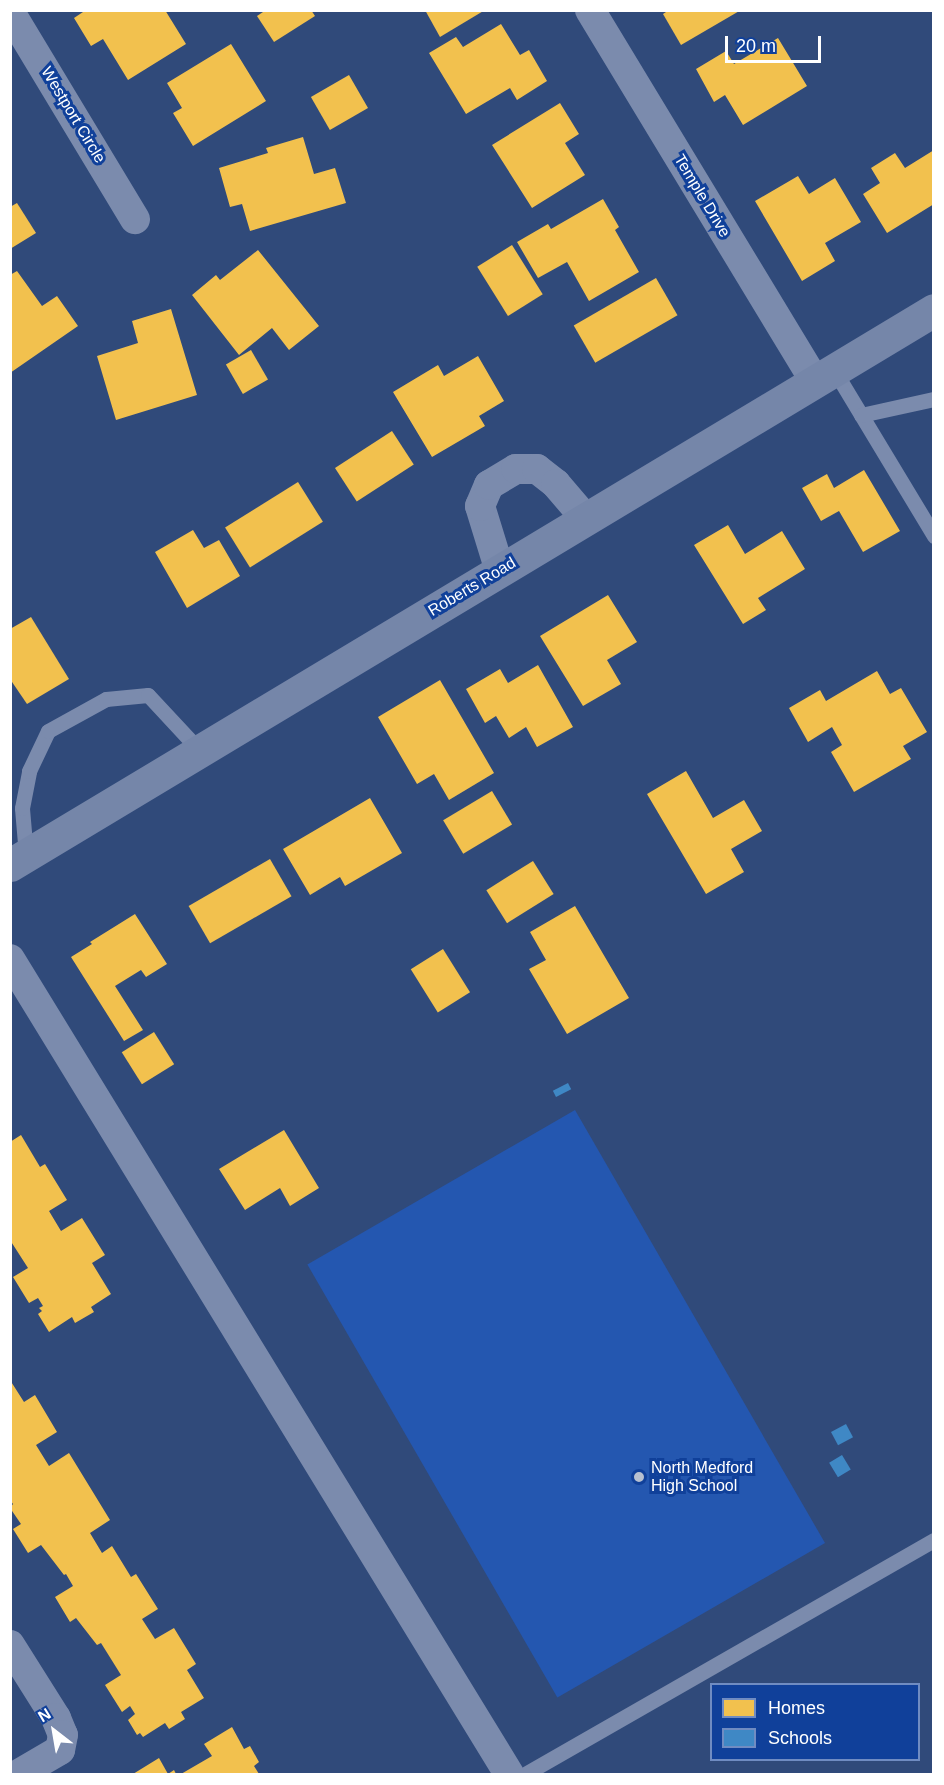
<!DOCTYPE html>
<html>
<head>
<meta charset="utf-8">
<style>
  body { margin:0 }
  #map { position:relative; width:944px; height:1785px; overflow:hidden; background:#304a7a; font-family:Arial,sans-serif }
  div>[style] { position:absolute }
  .green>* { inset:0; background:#2457b0; transform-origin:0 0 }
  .homes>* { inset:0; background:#f2c14e; transform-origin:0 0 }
  .schools>* { inset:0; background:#3f88c5; transform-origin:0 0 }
  .lane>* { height:15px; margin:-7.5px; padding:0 7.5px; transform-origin:7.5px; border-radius:7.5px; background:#7b8bad }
  .street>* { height:30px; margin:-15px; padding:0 15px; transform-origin:15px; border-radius:15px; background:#7b8bad }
  .secondary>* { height:33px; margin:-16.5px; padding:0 16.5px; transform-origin:16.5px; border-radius:16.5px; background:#7586a9 }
  .dots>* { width:16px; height:16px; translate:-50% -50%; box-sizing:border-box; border:3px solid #10409a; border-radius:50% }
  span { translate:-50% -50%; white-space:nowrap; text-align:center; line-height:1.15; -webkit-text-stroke:6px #10409a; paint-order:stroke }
  .street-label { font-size:16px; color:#fff }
  .poi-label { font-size:16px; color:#fff }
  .left { translate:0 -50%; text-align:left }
  .frame { position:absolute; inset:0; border:12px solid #fff; pointer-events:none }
  .legend { position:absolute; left:710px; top:1683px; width:210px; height:78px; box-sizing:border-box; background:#10409a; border:2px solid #708cc2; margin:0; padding:8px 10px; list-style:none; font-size:18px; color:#fff }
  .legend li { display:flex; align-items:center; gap:12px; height:30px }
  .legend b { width:30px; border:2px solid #708cc2 }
  .north { position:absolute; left:24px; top:1701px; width:60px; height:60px; -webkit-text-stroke:4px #10409a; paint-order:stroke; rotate:329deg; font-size:16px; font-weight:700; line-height:24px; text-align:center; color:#fff }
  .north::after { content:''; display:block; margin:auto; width:21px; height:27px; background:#fff; clip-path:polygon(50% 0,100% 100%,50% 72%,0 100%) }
  .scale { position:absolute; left:725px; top:36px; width:96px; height:27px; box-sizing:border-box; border:3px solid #fff; border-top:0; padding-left:8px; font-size:18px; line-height:21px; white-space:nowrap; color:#fff; -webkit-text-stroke:4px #10409a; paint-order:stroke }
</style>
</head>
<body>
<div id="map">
  <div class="green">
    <i style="left:575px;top:1110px;width:500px;height:309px;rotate:60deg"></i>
  </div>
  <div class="homes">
    <i style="clip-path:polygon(86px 10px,165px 10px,186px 44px,128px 80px,103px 39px,91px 46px,74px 18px)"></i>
    <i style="clip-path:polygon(266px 10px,311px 10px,315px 16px,274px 42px,257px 16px)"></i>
    <i style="clip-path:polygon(425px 10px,485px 10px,440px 37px)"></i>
    <i style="clip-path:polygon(669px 10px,741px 10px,681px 45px,663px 14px)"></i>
    <i style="clip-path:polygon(501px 24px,520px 55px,529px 50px,547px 81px,517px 100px,510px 88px,466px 114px,429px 53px,456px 37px,463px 47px)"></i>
    <i style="clip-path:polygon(778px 38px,807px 86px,743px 125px,725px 95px,714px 102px,696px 69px,726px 51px,734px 64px)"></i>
    <i style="clip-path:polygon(231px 44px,266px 101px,193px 146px,173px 113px,182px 108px,167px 83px)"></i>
    <i style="left:349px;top:75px;width:38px;height:44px;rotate:60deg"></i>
    <i style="clip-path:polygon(560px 103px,579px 134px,565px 143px,585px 175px,532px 208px,492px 145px)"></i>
    <i style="clip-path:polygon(303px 137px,314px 174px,335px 168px,346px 203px,250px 231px,242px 204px,230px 207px,219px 168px,268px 153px,266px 148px)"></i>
    <i style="clip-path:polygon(934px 150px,934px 204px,887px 233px,863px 194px,880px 183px,871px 168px,895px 153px,905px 168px)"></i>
    <i style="clip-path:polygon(798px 176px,809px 194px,835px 178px,861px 222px,825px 243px,835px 261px,802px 281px,755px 201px)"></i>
    <i style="clip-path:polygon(603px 199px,619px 227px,615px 230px,639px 272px,589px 301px,567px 262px,538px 278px,517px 242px,548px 224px,551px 229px)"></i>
    <i style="clip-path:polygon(17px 203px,36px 233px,10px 249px,10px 207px)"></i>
    <i style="left:512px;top:245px;width:58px;height:41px;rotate:58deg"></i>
    <i style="clip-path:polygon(258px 250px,319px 326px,289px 350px,272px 328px,239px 355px,192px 295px,216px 275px,220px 280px)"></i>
    <i style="clip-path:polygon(17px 271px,42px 306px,57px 296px,78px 326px,10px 373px,10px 275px)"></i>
    <i style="left:656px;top:278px;width:43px;height:95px;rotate:60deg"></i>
    <i style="clip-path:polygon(171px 309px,197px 395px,116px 420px,97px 356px,138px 343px,132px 321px)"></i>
    <i style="left:251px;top:350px;width:34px;height:29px;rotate:60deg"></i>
    <i style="clip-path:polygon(478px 356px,504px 401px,479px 416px,485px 426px,432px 457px,393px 392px,438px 365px,444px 376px)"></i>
    <i style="left:392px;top:431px;width:40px;height:68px;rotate:57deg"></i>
    <i style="clip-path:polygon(864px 470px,900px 531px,863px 552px,839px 511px,821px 521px,802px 488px,827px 474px,834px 488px)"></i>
    <i style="left:298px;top:482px;width:47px;height:86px;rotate:58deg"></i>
    <i style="clip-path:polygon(728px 525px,745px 554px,782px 531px,805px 569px,758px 598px,766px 610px,743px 624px,694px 545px)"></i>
    <i style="clip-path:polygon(193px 530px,204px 548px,219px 540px,240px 576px,187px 608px,155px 552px)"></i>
    <i style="clip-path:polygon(608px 595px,637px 642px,607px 660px,621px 684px,583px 706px,540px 636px)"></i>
    <i style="clip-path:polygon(31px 617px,69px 679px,27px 704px,10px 679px,10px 629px)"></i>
    <i style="clip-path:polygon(538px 665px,573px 727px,537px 747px,526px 727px,509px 738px,496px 716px,485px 723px,466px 689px,500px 669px,508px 683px)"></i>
    <i style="clip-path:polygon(877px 671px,890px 694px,901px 688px,927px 732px,903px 746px,911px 759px,854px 792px,831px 752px,842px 745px,832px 727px,808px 742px,789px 708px,820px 690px,826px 701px)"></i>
    <i style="clip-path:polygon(440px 680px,494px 773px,449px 800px,434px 774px,417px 784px,378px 717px)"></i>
    <i style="clip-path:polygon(686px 771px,713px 818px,744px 800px,762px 831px,731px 849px,744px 872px,706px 894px,647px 794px)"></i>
    <i style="left:492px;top:791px;width:39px;height:57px;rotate:59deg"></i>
    <i style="clip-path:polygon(370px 798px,402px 853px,345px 886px,340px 877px,310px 895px,283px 849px)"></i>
    <i style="left:270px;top:859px;width:43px;height:94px;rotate:60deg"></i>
    <i style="left:533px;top:861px;width:39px;height:55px;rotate:58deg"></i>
    <i style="clip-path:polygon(575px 906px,629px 998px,567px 1034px,529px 969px,546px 960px,530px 932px)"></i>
    <i style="clip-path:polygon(135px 914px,167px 964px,146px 977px,141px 970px,115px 986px,143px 1030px,124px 1041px,71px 957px,92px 944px,90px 942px)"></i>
    <i style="left:443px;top:949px;width:51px;height:38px;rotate:58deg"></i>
    <i style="left:154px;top:1032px;width:38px;height:38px;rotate:58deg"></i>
    <i style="clip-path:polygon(284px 1130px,319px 1188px,290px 1206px,280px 1188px,245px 1210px,219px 1169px)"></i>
    <i style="clip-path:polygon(21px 1135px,40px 1167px,45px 1164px,67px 1200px,49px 1211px,61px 1231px,82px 1218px,105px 1255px,92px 1263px,111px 1294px,91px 1307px,94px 1312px,75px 1323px,72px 1317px,49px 1332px,38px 1314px,42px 1311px,39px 1308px,43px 1306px,38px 1298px,29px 1303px,13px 1277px,28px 1268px,10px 1240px,10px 1142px)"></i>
    <i style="clip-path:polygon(10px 1380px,24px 1402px,35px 1395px,57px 1432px,36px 1445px,49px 1466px,69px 1453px,110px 1520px,90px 1533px,102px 1553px,112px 1546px,131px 1577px,136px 1574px,158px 1609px,142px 1619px,155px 1639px,174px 1628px,196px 1664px,187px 1670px,204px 1698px,181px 1712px,185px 1719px,169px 1729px,165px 1723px,143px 1737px,140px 1733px,137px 1735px,128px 1720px,135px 1714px,130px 1706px,122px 1712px,105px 1685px,121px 1675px,101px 1643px,97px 1645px,76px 1618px,70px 1622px,55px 1597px,73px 1586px,66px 1574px,64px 1575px,41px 1545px,28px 1553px,13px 1529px,21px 1524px,10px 1508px,13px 1504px,10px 1500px)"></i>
    <i style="clip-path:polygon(232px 1727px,244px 1749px,250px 1746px,259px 1762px,254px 1766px,259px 1774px,181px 1774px,212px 1756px,204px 1744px)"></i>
    <i style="clip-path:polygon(159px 1758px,168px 1774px,174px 1770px,176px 1774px,133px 1774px)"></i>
  </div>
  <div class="schools">
    <i style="left:568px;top:1083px;width:7px;height:17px;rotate:63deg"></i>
    <i style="left:846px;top:1424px;width:15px;height:17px;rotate:62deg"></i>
    <i style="left:842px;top:1455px;width:17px;height:15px;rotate:59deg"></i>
  </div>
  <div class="lane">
    <i style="left:834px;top:370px;width:194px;rotate:58.9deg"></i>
    <i style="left:861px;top:415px;width:75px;rotate:-12.4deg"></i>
    <i style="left:26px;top:855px;width:47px;rotate:-94.9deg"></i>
    <i style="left:22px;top:808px;width:38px;rotate:-79deg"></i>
    <i style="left:29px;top:771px;width:44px;rotate:-64.6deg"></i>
    <i style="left:48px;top:731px;width:66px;rotate:-28.9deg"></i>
    <i style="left:106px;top:699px;width:42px;rotate:-5.4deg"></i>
    <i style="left:148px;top:695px;width:76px;rotate:47.1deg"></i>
    <i style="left:525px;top:1774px;width:471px;rotate:-29.8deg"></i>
  </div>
  <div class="street">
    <i style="left:590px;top:10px;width:435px;rotate:58.8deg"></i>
    <i style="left:10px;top:12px;width:242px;rotate:58.9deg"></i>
    <i style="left:500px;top:571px;width:68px;rotate:-107.1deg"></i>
    <i style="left:480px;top:506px;width:23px;rotate:-67deg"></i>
    <i style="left:489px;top:485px;width:31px;rotate:-31deg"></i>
    <i style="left:516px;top:469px;width:21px"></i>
    <i style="left:537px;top:469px;width:24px;rotate:38deg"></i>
    <i style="left:556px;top:484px;width:46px;rotate:49.4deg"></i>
    <i style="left:10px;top:959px;width:956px;rotate:58.52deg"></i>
    <i style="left:10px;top:1645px;width:86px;rotate:57.8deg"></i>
    <i style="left:56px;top:1718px;width:18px;rotate:68deg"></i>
    <i style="left:63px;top:1735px;width:15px;rotate:101deg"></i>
    <i style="left:60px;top:1750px;width:48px;rotate:149.7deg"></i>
  </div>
  <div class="secondary">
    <i style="left:10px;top:865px;width:1078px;rotate:-30.99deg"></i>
  </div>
  <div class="dots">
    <i style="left:639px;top:1477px;background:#b7c0d0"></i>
  </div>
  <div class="street-label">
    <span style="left:73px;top:115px;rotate:59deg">Westport Circle</span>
    <span style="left:702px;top:196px;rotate:59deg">Temple Drive</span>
    <span style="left:472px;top:587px;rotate:-31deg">Roberts Road</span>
  </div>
  <div class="poi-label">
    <span class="left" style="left:651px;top:1477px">North Medford<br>High School</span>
  </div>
  <div class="frame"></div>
  <ul class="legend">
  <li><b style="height:16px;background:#f2c14e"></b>Homes</li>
  <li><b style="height:16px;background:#3f88c5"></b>Schools</li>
  </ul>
  <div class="north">N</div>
  <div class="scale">20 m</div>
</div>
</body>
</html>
